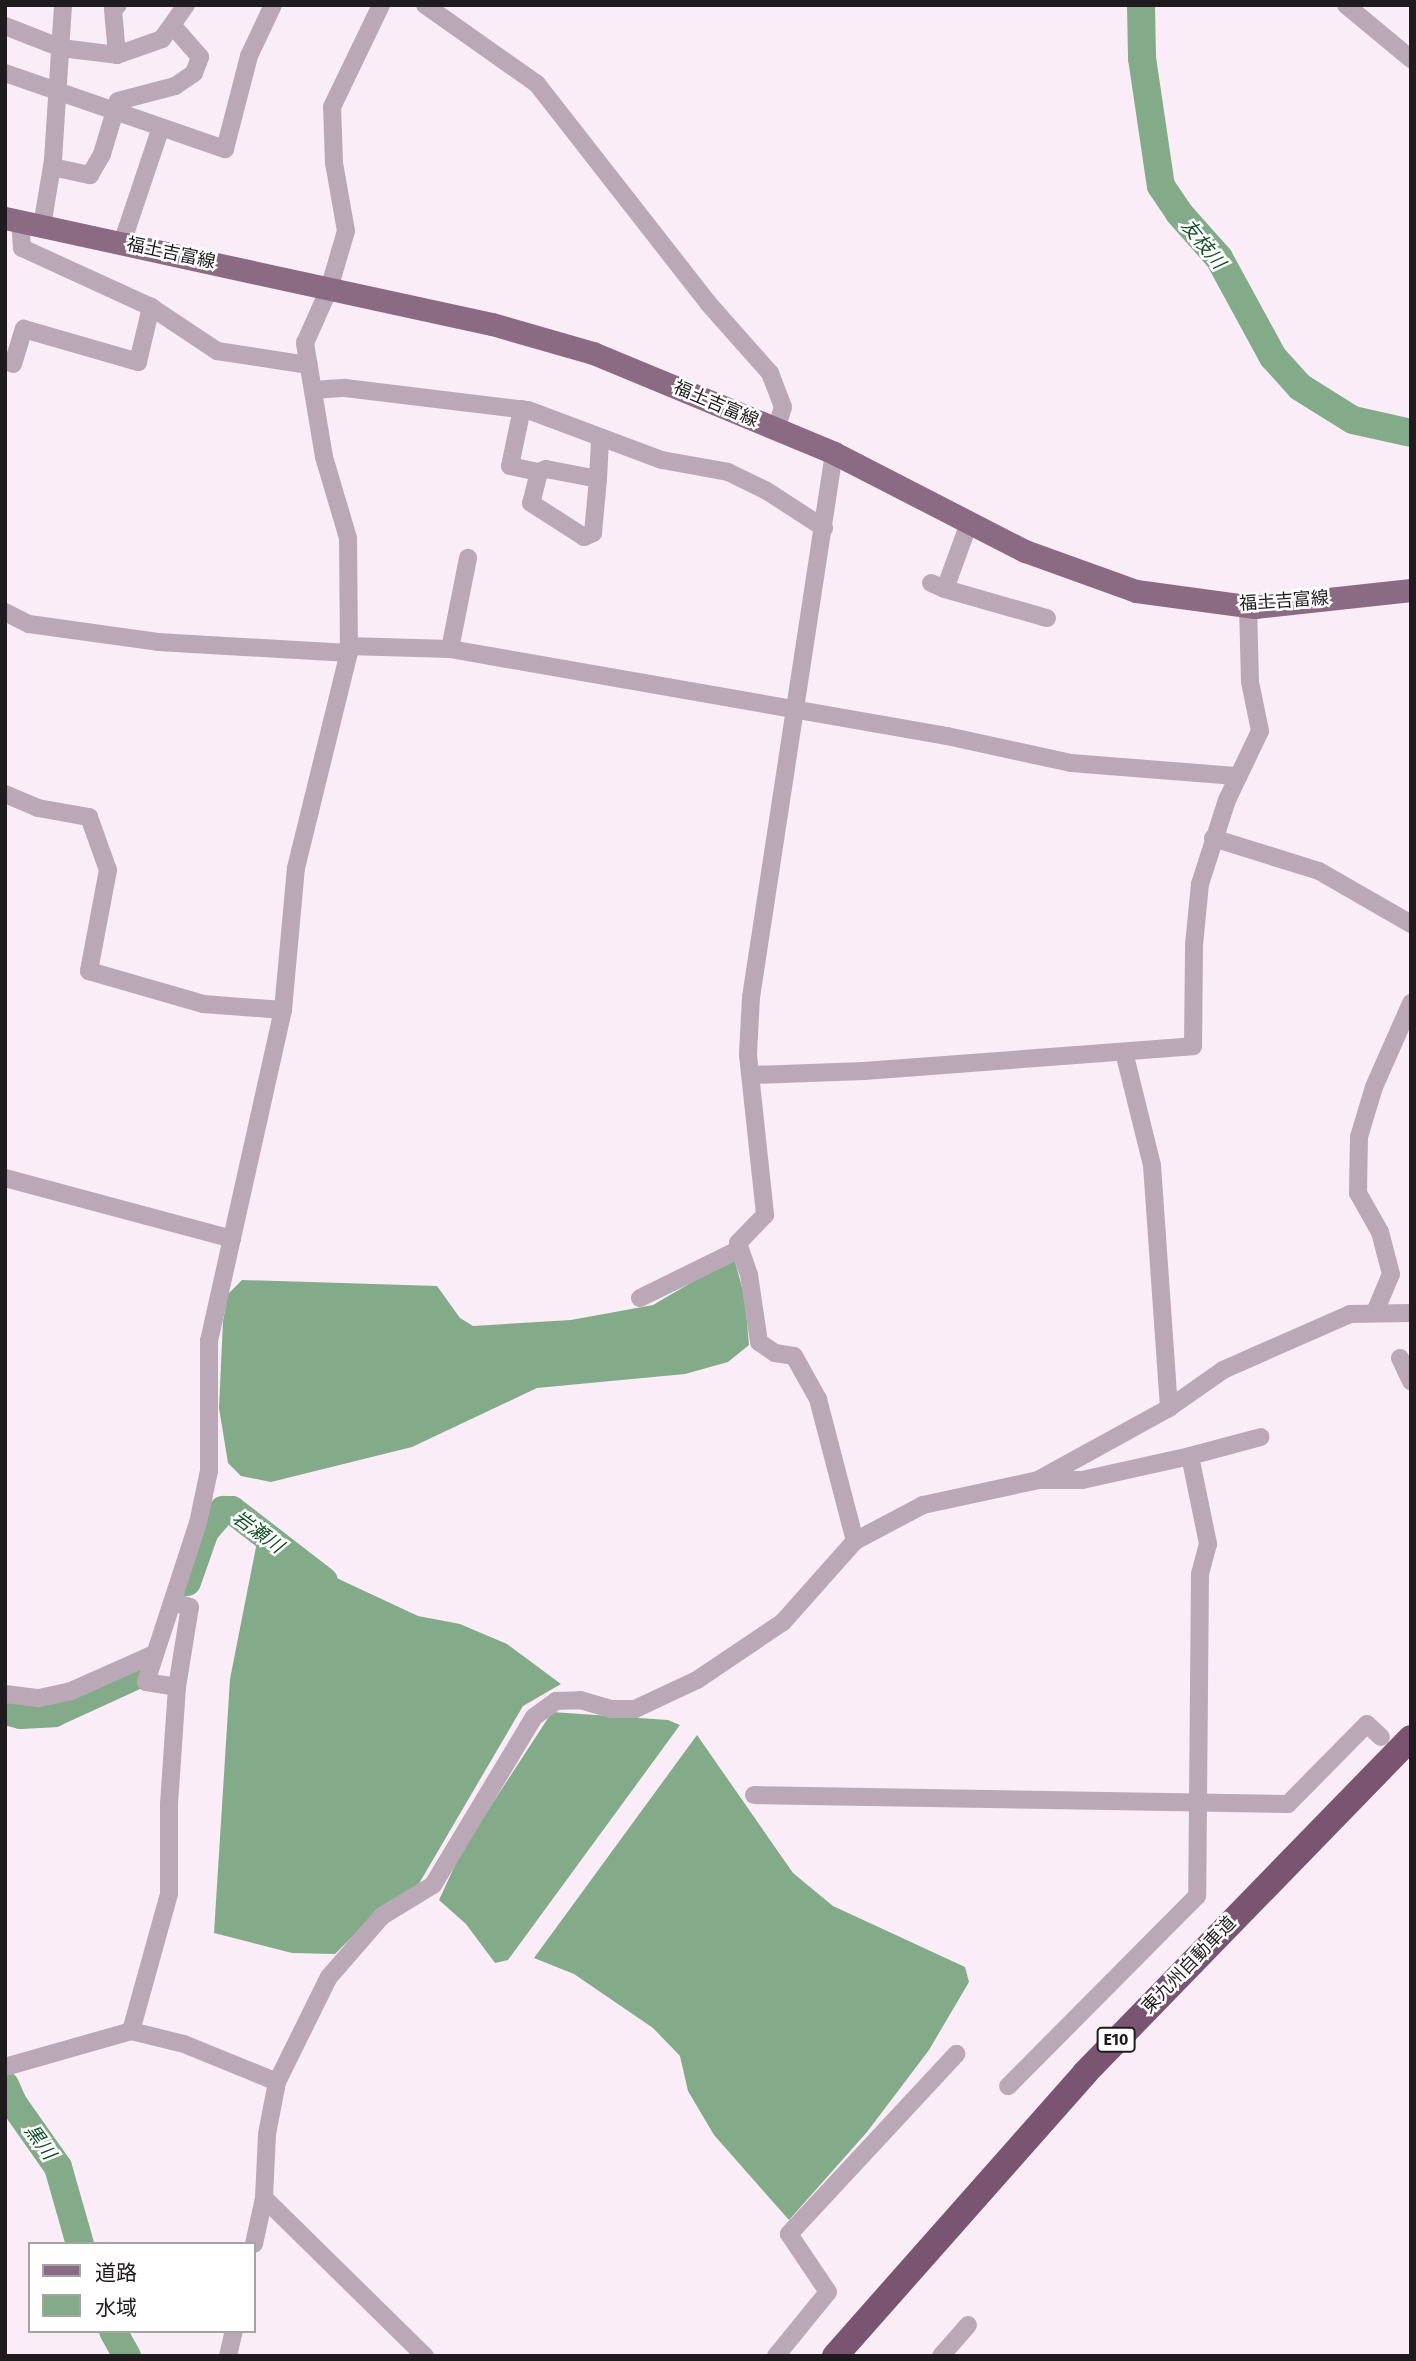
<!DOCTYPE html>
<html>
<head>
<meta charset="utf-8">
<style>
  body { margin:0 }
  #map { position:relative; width:1416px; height:2361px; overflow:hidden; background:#faedf7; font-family:"Fira Sans","Noto Sans JP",sans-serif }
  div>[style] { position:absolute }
  .water>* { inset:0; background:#83ab8a }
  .river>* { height:28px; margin:-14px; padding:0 14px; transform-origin:14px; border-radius:14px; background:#83ab8a }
  .minor>* { height:18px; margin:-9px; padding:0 9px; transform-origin:9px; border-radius:9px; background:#bba8b6 }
  .major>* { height:23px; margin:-11.5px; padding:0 11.5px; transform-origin:11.5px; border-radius:11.5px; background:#8b6b84 }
  .highway>* { height:26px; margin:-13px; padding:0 13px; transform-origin:13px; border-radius:13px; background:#7a5572 }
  span { translate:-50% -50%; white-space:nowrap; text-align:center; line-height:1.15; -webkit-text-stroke:5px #fff; paint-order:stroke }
  .shield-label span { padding:2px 5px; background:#fff; border:2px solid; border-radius:5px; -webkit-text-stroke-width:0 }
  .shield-label { font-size:16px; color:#1f1b1e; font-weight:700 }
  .street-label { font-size:18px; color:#1f1b1e }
  .water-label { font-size:19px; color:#115026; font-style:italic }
  .frame { position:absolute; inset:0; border:7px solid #1f1b1e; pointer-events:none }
  .legend { position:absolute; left:28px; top:2242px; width:228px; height:91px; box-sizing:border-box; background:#fff; border:2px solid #a5a4a5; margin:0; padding:9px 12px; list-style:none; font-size:21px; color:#1f1b1e }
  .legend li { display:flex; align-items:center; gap:14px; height:35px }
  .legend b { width:35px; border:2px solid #a5a4a5 }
</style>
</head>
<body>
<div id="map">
  <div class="water">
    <i style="clip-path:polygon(730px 1260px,735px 1261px,745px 1299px,749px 1345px,728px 1362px,685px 1374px,537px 1388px,412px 1447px,271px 1482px,241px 1476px,228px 1463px,219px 1408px,223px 1321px,228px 1294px,242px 1280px,437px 1286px,460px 1318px,473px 1326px,571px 1320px,653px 1305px)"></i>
    <i style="clip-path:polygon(257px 1542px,317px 1585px,328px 1574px,418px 1616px,460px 1624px,507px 1644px,561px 1684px,523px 1706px,417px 1887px,381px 1908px,335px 1954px,292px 1953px,214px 1933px,230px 1679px)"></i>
    <i style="clip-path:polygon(552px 1712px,668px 1720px,680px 1725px,508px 1960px,495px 1963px,466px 1924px,439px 1900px,462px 1850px)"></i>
    <i style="clip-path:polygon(697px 1735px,793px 1873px,833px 1906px,965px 1967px,969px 1982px,929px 2050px,867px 2132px,789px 2220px,714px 2135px,688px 2091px,680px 2056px,653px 2028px,574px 1974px,534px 1958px)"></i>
  </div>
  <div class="river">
    <i style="left:1141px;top:5px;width:53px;rotate:88.9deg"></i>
    <i style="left:1142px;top:58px;width:129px;rotate:81.6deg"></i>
    <i style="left:1161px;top:186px;width:32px;rotate:56deg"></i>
    <i style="left:1179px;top:213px;width:60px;rotate:48.4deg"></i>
    <i style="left:1219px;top:258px;width:113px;rotate:61.4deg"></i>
    <i style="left:1273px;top:357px;width:40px;rotate:48deg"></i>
    <i style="left:1300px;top:387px;width:62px;rotate:31.9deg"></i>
    <i style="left:1353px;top:420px;width:59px;rotate:12.6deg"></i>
    <i style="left:187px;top:1582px;width:54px;rotate:-70.6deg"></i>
    <i style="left:205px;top:1531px;width:28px;rotate:-49deg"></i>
    <i style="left:223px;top:1510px;width:9px"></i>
    <i style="left:232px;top:1510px;width:116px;rotate:37.7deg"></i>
    <i style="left:5px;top:1711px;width:16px;rotate:14deg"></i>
    <i style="left:21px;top:1715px;width:33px;rotate:-3deg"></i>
    <i style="left:54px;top:1713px;width:89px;rotate:-24.6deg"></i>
    <i style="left:5px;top:2085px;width:20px;rotate:66deg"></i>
    <i style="left:13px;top:2103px;width:78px;rotate:54.9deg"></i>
    <i style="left:58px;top:2167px;width:80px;rotate:74.1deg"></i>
    <i style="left:113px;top:2331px;width:29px;rotate:61deg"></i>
  </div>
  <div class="minor">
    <i style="left:425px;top:5px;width:137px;rotate:35.2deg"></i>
    <i style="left:537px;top:84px;width:278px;rotate:52deg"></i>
    <i style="left:708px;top:303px;width:94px;rotate:48.5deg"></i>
    <i style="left:770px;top:373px;width:36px;rotate:69deg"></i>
    <i style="left:783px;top:407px;width:24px;rotate:107deg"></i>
    <i style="left:1346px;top:5px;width:85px;rotate:39.7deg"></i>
    <i style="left:5px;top:26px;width:60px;rotate:21.4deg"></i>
    <i style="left:61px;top:48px;width:56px;rotate:7.1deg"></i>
    <i style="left:117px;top:55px;width:46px;rotate:-95deg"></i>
    <i style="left:113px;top:9px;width:6px;rotate:-39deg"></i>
    <i style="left:117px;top:55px;width:48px;rotate:-19.6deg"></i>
    <i style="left:162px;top:39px;width:42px;rotate:-54.8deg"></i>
    <i style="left:5px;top:73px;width:233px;rotate:19.1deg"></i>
    <i style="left:225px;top:149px;width:96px;rotate:-75.5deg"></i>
    <i style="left:249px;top:56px;width:56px;rotate:-64.8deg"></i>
    <i style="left:52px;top:167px;width:39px;rotate:12deg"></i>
    <i style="left:90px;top:175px;width:24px;rotate:-60deg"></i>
    <i style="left:102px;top:154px;width:55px;rotate:-73.2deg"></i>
    <i style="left:118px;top:101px;width:59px;rotate:-14.7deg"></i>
    <i style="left:175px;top:86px;width:23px;rotate:-34deg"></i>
    <i style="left:194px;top:73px;width:17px;rotate:-69deg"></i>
    <i style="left:200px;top:57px;width:41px;rotate:-131.1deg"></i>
    <i style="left:42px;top:226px;width:67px;rotate:-80.5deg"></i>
    <i style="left:53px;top:160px;width:155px;rotate:-86.3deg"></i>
    <i style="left:122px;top:243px;width:122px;rotate:-71.4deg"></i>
    <i style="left:151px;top:307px;width:79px;rotate:33.7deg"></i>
    <i style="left:217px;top:351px;width:93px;rotate:8.7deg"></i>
    <i style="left:13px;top:364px;width:37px;rotate:-73deg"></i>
    <i style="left:24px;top:329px;width:119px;rotate:16.1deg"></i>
    <i style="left:138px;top:362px;width:57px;rotate:-76.7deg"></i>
    <i style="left:151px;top:307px;width:142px;rotate:-155.4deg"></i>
    <i style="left:22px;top:248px;width:27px;rotate:-94deg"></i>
    <i style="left:313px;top:390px;width:32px;rotate:-4deg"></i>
    <i style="left:345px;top:388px;width:184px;rotate:6.9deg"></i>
    <i style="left:528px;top:410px;width:143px;rotate:20.5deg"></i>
    <i style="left:662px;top:460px;width:67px;rotate:10.3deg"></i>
    <i style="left:728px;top:472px;width:43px;rotate:26deg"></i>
    <i style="left:767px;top:491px;width:68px;rotate:33deg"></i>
    <i style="left:522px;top:409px;width:58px;rotate:101.9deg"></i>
    <i style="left:510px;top:466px;width:30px;rotate:12deg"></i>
    <i style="left:834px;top:453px;width:550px;rotate:98.67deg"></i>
    <i style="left:751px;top:997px;width:58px;rotate:93deg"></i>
    <i style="left:748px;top:1055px;width:161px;rotate:83.9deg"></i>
    <i style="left:765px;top:1215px;width:39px;rotate:134deg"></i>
    <i style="left:738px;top:1243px;width:34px;rotate:71deg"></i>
    <i style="left:749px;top:1275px;width:68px;rotate:81.5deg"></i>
    <i style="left:759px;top:1342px;width:19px;rotate:35deg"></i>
    <i style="left:775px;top:1353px;width:19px;rotate:9deg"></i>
    <i style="left:794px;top:1356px;width:49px;rotate:60.8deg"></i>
    <i style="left:818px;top:1399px;width:147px;rotate:75.4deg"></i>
    <i style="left:598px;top:479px;width:53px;rotate:-169.1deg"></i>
    <i style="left:546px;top:469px;width:8px;rotate:157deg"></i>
    <i style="left:539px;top:472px;width:32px;rotate:104deg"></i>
    <i style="left:531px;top:503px;width:63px;rotate:32.7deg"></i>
    <i style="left:584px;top:537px;width:10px;rotate:-24deg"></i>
    <i style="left:593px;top:533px;width:54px;rotate:-84.7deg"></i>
    <i style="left:598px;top:479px;width:39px;rotate:-87deg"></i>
    <i style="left:931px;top:583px;width:15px;rotate:23deg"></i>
    <i style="left:945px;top:589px;width:70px;rotate:-70deg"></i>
    <i style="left:945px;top:589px;width:106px;rotate:15.9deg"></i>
    <i style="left:5px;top:612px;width:27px;rotate:27deg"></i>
    <i style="left:29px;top:624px;width:130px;rotate:7.9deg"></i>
    <i style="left:158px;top:642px;width:191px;rotate:3.3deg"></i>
    <i style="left:348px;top:646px;width:102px;rotate:1.7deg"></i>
    <i style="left:450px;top:649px;width:505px;rotate:9.93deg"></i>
    <i style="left:947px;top:736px;width:127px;rotate:12.3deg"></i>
    <i style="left:1071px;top:763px;width:168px;rotate:4.5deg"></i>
    <i style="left:450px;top:649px;width:93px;rotate:-78.8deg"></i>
    <i style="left:5px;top:794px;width:36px;rotate:23deg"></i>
    <i style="left:38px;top:808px;width:52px;rotate:10deg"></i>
    <i style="left:89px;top:817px;width:56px;rotate:70.3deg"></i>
    <i style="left:108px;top:870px;width:103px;rotate:100.7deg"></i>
    <i style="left:89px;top:971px;width:119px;rotate:16.1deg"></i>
    <i style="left:203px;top:1004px;width:80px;rotate:4.3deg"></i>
    <i style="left:1213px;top:838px;width:111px;rotate:17.3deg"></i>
    <i style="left:1319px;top:871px;width:106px;rotate:29.9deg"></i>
    <i style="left:1124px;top:1052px;width:116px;rotate:76.1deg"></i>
    <i style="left:1152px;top:1165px;width:244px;rotate:86deg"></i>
    <i style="left:752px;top:1075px;width:112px;rotate:-2deg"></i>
    <i style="left:864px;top:1071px;width:330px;rotate:-4.3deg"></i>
    <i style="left:1193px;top:1046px;width:101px;rotate:-89.4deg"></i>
    <i style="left:1194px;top:945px;width:61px;rotate:-84.4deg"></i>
    <i style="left:1200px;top:884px;width:88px;rotate:-72.2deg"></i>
    <i style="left:1227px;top:800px;width:76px;rotate:-64.4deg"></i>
    <i style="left:1260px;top:731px;width:50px;rotate:-101.5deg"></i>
    <i style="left:1250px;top:682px;width:76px;rotate:-91.5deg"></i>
    <i style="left:5px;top:1178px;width:235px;rotate:15deg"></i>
    <i style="left:640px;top:1298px;width:111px;rotate:-26.1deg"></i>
    <i style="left:1375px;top:1312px;width:41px;rotate:-67.2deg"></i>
    <i style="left:1391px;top:1274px;width:43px;rotate:-104.7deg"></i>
    <i style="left:1380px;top:1232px;width:45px;rotate:-119.4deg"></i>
    <i style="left:1358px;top:1193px;width:56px;rotate:-89deg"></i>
    <i style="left:1359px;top:1137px;width:52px;rotate:-73.3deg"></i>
    <i style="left:1374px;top:1087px;width:92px;rotate:-66.2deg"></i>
    <i style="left:1400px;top:1358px;width:26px;rotate:65deg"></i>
    <i style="left:1190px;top:1456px;width:73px;rotate:-15deg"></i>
    <i style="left:1040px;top:1479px;width:147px;rotate:-28.8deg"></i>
    <i style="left:1169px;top:1408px;width:66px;rotate:-35.1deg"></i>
    <i style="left:1223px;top:1370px;width:139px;rotate:-23.8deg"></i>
    <i style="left:1350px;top:1314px;width:61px;rotate:-0.9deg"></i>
    <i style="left:177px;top:1687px;width:31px;rotate:-171deg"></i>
    <i style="left:146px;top:1682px;width:167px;rotate:-71.9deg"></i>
    <i style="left:198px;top:1523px;width:53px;rotate:-78.1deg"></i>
    <i style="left:209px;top:1471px;width:130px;rotate:-90deg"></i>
    <i style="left:209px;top:1341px;width:339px;rotate:-77.4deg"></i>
    <i style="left:283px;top:1010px;width:143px;rotate:-84.8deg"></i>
    <i style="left:296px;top:868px;width:221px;rotate:-76.2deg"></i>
    <i style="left:349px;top:653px;width:115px;rotate:-90.5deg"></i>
    <i style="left:348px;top:538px;width:84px;rotate:-106.5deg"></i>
    <i style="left:324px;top:457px;width:116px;rotate:-99.5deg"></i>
    <i style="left:305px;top:343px;width:59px;rotate:-66deg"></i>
    <i style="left:329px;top:289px;width:60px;rotate:-73.7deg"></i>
    <i style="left:346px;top:231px;width:69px;rotate:-100deg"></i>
    <i style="left:334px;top:163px;width:56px;rotate:-92deg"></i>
    <i style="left:332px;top:107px;width:113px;rotate:-64.3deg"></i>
    <i style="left:5px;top:1694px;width:34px;rotate:7deg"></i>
    <i style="left:39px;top:1698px;width:33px;rotate:-12deg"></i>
    <i style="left:71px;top:1691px;width:91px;rotate:-24deg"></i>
    <i style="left:754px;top:1795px;width:534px;rotate:0.97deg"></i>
    <i style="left:1288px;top:1804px;width:112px;rotate:-45.4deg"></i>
    <i style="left:1367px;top:1724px;width:19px;rotate:43deg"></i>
    <i style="left:131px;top:2031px;width:142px;rotate:-74.5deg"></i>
    <i style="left:169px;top:1894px;width:90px;rotate:-90deg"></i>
    <i style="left:169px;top:1804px;width:117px;rotate:-86.1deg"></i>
    <i style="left:177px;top:1687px;width:81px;rotate:-80.8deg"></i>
    <i style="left:190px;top:1607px;width:18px;rotate:-164deg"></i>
    <i style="left:5px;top:2067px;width:131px;rotate:-15.9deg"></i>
    <i style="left:131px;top:2031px;width:55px;rotate:13.8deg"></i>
    <i style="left:184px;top:2044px;width:100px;rotate:22.2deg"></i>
    <i style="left:264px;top:2198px;width:226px;rotate:44.5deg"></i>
    <i style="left:254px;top:2244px;width:47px;rotate:-77.7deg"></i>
    <i style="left:264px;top:2198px;width:64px;rotate:-87.3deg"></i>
    <i style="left:267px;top:2134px;width:53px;rotate:-79.1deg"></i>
    <i style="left:277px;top:2082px;width:117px;rotate:-63.7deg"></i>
    <i style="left:329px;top:1977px;width:81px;rotate:-49deg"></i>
    <i style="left:382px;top:1916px;width:60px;rotate:-31.3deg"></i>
    <i style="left:433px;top:1885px;width:196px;rotate:-59deg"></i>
    <i style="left:534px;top:1717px;width:27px;rotate:-36deg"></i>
    <i style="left:556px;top:1701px;width:24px;rotate:-2deg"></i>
    <i style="left:580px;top:1700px;width:33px;rotate:16deg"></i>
    <i style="left:612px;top:1709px;width:23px"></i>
    <i style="left:635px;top:1709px;width:68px;rotate:-25.1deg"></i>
    <i style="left:697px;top:1680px;width:104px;rotate:-34deg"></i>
    <i style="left:783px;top:1622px;width:108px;rotate:-48.4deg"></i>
    <i style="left:855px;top:1541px;width:77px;rotate:-27.9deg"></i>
    <i style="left:923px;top:1505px;width:119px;rotate:-12.2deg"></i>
    <i style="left:1039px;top:1480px;width:43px"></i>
    <i style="left:1082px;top:1480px;width:111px;rotate:-12.5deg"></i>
    <i style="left:1190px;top:1456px;width:90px;rotate:78.4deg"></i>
    <i style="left:1208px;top:1544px;width:31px;rotate:105deg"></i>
    <i style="left:1200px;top:1574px;width:322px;rotate:90.5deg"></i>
    <i style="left:1197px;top:1896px;width:268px;rotate:134.8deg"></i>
    <i style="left:228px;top:2356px;width:26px;rotate:-77deg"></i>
    <i style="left:776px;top:2356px;width:82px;rotate:-50.9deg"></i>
    <i style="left:828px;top:2292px;width:70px;rotate:-123.9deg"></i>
    <i style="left:789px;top:2234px;width:246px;rotate:-47.1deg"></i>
    <i style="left:941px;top:2356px;width:41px;rotate:-48.9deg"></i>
  </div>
  <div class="major">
    <i style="left:5px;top:218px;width:498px;rotate:12.3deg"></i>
    <i style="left:492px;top:324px;width:105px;rotate:16deg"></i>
    <i style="left:593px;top:353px;width:261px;rotate:22.5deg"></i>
    <i style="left:834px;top:453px;width:215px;rotate:27.2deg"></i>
    <i style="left:1025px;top:551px;width:118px;rotate:19.8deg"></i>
    <i style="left:1136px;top:591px;width:120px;rotate:7.7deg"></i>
    <i style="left:1255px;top:607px;width:157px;rotate:-6.2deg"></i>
  </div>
  <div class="highway">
    <i style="left:835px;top:2356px;width:378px;rotate:-48.5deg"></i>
    <i style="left:1085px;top:2073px;width:467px;rotate:-45.8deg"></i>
  </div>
  <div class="shield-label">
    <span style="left:1116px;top:2040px">E10</span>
  </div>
  <div class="street-label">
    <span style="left:171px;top:253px;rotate:12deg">福土吉富線</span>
    <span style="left:716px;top:404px;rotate:23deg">福土吉富線</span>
    <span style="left:1284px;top:601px;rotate:-4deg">福土吉富線</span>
    <span style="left:1189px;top:1965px;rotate:-46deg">東九州自動車道</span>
  </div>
  <div class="water-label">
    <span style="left:1203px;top:244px;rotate:51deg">友枝川</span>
    <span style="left:258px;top:1532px;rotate:36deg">岩瀬川</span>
    <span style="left:40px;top:2142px;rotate:54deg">黒川</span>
  </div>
  <div class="frame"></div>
  <ul class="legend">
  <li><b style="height:9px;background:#8b6b84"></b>道路</li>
  <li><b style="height:19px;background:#83ab8a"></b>水域</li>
  </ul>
</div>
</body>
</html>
